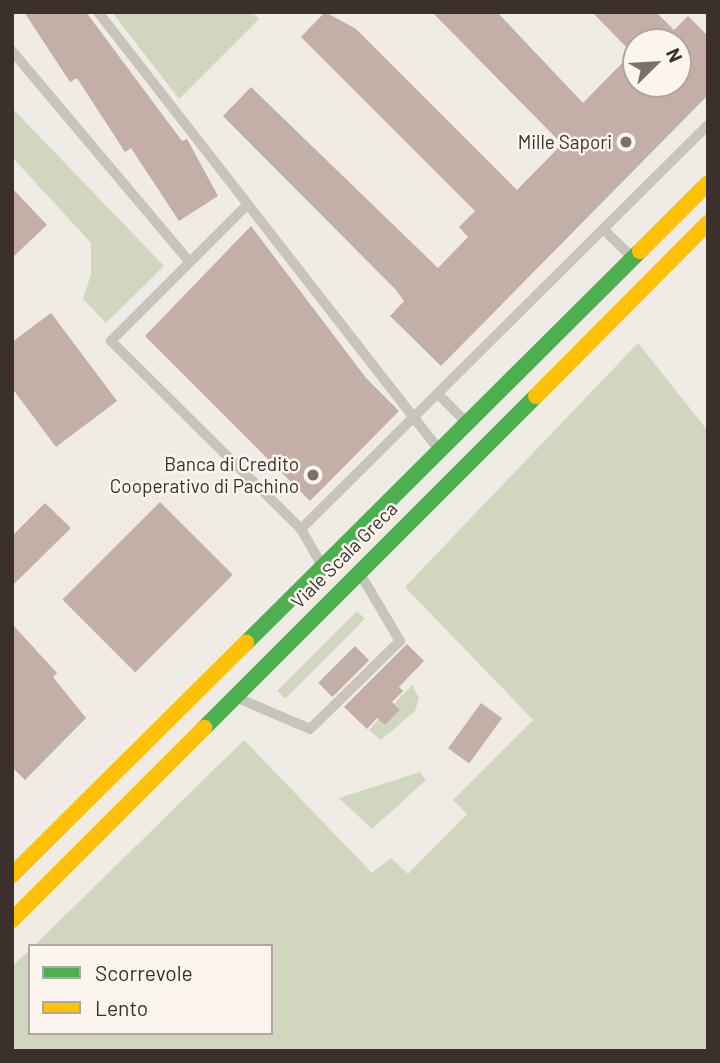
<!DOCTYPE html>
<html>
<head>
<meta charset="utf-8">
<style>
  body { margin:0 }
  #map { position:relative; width:720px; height:1063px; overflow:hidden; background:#f0ebe5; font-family:Barlow,sans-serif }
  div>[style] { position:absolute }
  .green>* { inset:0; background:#d1d6bf; transform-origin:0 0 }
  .building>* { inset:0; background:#c3afa7; transform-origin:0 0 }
  .lane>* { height:10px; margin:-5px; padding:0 5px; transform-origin:5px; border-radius:5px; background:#c9c3be }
  .fast>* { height:16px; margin:-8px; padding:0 8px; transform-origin:8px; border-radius:8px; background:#4caf50 }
  .slow>* { height:16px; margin:-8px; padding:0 8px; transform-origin:8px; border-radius:8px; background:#ffc107 }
  .dots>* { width:19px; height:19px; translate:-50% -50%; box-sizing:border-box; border:4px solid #fbf5ee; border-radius:50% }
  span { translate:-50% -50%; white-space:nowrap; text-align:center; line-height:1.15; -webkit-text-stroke:5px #fbf5ee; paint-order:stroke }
  .poi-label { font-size:19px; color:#3b302b }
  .right { translate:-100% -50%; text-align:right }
  .street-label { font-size:19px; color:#3b302b }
  .frame { position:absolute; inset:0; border:14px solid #3b302b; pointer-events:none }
  .legend { position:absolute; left:28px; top:944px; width:245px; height:91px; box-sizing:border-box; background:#fbf5ee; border:2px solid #aea6a0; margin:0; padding:9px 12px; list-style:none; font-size:21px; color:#3b302b }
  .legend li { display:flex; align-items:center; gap:14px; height:35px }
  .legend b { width:35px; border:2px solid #aea6a0 }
  .north { position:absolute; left:622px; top:28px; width:70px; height:70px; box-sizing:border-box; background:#fbf5ee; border:2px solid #aea6a0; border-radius:50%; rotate:66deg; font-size:19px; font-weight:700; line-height:28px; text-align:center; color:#3b302b }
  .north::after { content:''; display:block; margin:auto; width:24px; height:32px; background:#7a716c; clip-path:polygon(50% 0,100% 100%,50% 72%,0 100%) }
</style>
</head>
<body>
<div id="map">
  <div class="green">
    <i style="clip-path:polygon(112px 12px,252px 12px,259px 19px,179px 99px)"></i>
    <i style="clip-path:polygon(12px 108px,164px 266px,106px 323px,83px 299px,91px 274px,91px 243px,12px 157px)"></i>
    <i style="clip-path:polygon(638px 343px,708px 431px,708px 1051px,12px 1051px,12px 966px,30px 950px,30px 1033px,271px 1033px,271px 946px,34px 946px,244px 740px,372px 873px,391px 858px,408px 874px,467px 814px,453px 800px,533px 720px,405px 587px)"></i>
    <i style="left:357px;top:611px;width:11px;height:113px;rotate:45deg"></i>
    <i style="clip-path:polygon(412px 685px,419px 698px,415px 711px,381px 740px,369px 730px,379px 719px,385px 725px,400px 710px,394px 704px)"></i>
    <i style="clip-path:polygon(420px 772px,426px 780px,372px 829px,339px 798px)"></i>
  </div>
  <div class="building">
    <i style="clip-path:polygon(24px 12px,86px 12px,182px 141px,187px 139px,218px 196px,179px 221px,131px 148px,125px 152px,77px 78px,70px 82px)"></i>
    <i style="clip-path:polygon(evenodd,325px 12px,356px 29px,517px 190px,562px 144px,432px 12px,497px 12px,583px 103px,632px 53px,592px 12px,656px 12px,674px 30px,688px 16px,708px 36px,708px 95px,441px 366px,390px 316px,404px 301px,396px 290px,223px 116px,251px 87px,438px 268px,468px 237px,459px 227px,475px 211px,301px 37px,325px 12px,636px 42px,678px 42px,678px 84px,636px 84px,636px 42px)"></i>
    <i style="clip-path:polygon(12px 188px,47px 225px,12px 258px)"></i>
    <i style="clip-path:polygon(251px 226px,366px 378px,399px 411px,310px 501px,145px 336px)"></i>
    <i style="clip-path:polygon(51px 313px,117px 401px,56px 447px,12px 388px,12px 342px)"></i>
    <i style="left:160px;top:502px;width:103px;height:138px;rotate:45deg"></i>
    <i style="clip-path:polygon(45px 503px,71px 528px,12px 586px,12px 536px)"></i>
    <i style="clip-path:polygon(12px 624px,57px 673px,53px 677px,86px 718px,25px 780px,12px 767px)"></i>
    <i style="clip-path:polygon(407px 644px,424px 661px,399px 687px,403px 691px,392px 702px,400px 710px,385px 725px,377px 718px,367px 729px,344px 707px)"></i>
    <i style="left:355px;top:646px;width:20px;height:52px;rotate:45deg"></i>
    <i style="left:481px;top:703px;width:26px;height:56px;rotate:36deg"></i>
  </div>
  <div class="lane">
    <i style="left:98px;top:12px;width:550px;rotate:52.09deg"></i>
    <i style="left:12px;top:51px;width:275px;rotate:49.9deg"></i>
    <i style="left:246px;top:206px;width:191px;rotate:135deg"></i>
    <i style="left:111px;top:341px;width:267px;rotate:44.7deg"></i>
    <i style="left:301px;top:529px;width:38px;rotate:60deg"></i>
    <i style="left:603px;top:229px;width:36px;rotate:44deg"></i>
    <i style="left:439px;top:395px;width:35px;rotate:45deg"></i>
    <i style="left:301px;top:529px;width:573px;rotate:-44.79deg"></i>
    <i style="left:240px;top:699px;width:76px;rotate:23.2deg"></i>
    <i style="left:310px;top:729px;width:126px;rotate:-44.4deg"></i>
    <i style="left:400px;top:641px;width:74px;rotate:-120.7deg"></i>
  </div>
  <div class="fast">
    <i style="left:246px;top:643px;width:556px;rotate:-44.85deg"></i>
    <i style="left:204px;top:728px;width:470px;rotate:-45deg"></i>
  </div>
  <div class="slow">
    <i style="left:640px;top:251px;width:96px;rotate:-45deg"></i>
    <i style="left:536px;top:396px;width:244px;rotate:-45.2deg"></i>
    <i style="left:12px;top:875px;width:330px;rotate:-44.8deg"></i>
    <i style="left:12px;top:920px;width:272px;rotate:-45deg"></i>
  </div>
  <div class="dots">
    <i style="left:626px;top:142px;background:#7a716c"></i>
    <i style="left:313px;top:475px;background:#7a716c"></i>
  </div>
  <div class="poi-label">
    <span class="right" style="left:612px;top:142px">Mille Sapori</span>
    <span class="right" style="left:299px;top:475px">Banca di Credito<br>Cooperativo di Pachino</span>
  </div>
  <div class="street-label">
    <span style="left:344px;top:555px;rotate:-45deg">Viale Scala Greca</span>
  </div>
  <div class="frame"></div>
  <ul class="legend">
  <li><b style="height:9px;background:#4caf50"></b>Scorrevole</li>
  <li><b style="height:9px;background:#ffc107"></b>Lento</li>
  </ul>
  <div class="north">N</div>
</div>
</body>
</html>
